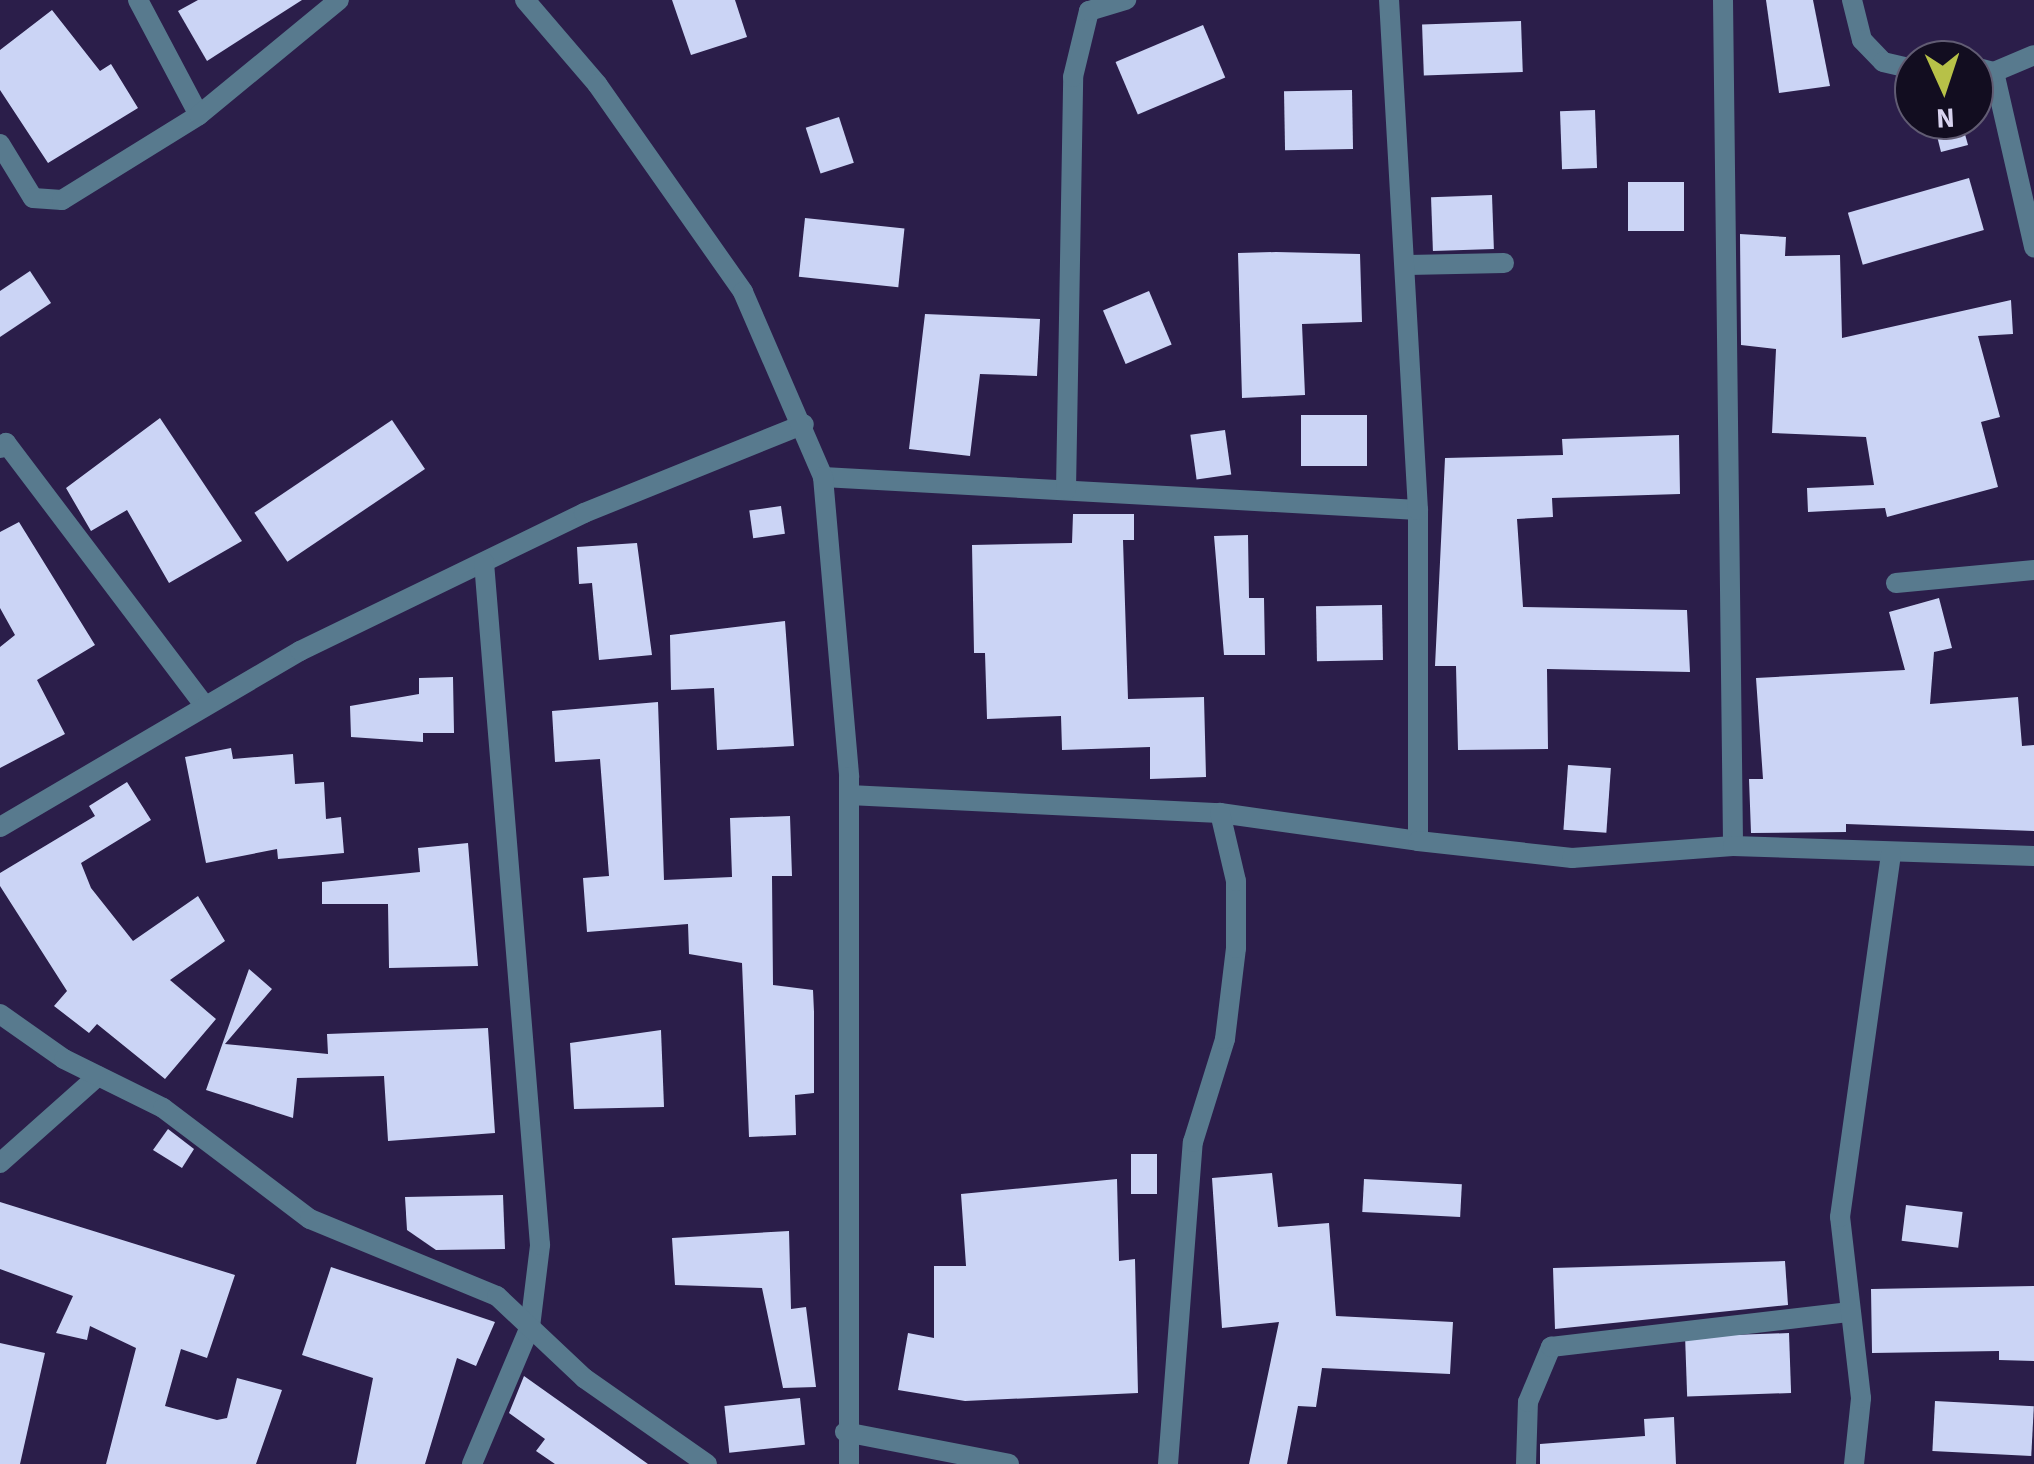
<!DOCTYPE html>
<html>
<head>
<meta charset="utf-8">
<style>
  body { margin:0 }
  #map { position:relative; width:2034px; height:1464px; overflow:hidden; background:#2b1e4a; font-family:"Source Sans 3",sans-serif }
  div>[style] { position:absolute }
  .building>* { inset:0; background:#cbd4f5; transform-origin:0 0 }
  .minor>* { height:20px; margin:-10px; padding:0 10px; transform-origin:10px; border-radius:10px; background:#587a8e }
  .tertiary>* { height:20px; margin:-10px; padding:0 10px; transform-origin:10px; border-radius:10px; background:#587a8e }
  span { translate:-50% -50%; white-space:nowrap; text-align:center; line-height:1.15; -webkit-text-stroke:10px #120d20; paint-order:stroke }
  .north { position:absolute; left:1894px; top:40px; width:100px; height:100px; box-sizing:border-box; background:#120d20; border:2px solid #615c73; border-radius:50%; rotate:177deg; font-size:28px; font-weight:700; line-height:40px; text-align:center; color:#d8d3ef }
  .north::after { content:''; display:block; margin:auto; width:35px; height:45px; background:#b7c148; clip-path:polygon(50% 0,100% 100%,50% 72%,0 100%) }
</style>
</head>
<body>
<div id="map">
  <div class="building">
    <i style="clip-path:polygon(198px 0,302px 0,207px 61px,178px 11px)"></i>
    <i style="clip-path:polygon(672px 0,735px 0,747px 37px,691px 55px)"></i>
    <i style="clip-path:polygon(1766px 0,1813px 0,1830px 86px,1779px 93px)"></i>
    <i style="clip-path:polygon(52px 10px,100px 71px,111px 64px,138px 108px,48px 163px,0 90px,0 50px)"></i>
    <i style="left:1521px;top:21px;width:51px;height:99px;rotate:88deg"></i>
    <i style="left:1203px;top:25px;width:57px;height:95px;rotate:67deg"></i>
    <i style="left:1352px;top:90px;width:59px;height:68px;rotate:89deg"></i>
    <i style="left:1595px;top:110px;width:58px;height:35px;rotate:88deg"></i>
    <i style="left:839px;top:117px;width:48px;height:35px;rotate:72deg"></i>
    <i style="clip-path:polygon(1933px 120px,1961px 120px,1968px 145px,1941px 152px)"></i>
    <i style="left:1969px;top:178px;width:54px;height:126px;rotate:74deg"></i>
    <i style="left:1628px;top:182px;width:56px;height:49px"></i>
    <i style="left:1492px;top:195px;width:54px;height:61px;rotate:88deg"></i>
    <i style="left:805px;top:218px;width:100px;height:59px;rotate:6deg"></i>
    <i style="clip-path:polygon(1740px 234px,1786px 237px,1785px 256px,1840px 255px,1842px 338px,2011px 300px,2013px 334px,1978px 336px,2000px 417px,1981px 422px,1998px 487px,1887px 517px,1885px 508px,1808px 512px,1807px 488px,1874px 485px,1866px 437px,1772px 433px,1776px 349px,1741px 345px)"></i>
    <i style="clip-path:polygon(1276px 252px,1360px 254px,1362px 322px,1302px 324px,1305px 395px,1242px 398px,1238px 253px)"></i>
    <i style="clip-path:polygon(30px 271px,51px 303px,0 337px,0 291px)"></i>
    <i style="left:1149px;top:291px;width:58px;height:50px;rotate:67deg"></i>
    <i style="clip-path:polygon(925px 314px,1040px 319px,1037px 376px,980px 374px,970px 456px,909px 449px)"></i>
    <i style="left:1301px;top:415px;width:66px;height:51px"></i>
    <i style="clip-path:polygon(160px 418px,242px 541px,169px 583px,127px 510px,91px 531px,66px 488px)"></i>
    <i style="left:392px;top:420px;width:59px;height:166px;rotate:56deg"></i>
    <i style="left:1225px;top:430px;width:45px;height:35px;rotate:82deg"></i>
    <i style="clip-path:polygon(1679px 435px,1680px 494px,1552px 498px,1553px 517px,1517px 519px,1523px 607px,1687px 610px,1690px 672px,1547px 669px,1548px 749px,1458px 750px,1456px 666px,1435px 666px,1445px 458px,1563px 455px,1562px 439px)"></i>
    <i style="left:781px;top:506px;width:28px;height:32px;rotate:82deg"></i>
    <i style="clip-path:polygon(1073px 514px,1134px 514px,1134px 540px,1123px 540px,1128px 699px,1204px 697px,1206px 777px,1150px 779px,1150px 747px,1062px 750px,1061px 716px,987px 719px,985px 653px,974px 653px,972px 545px,1072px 543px)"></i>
    <i style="clip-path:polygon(19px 522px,95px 645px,37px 680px,65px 734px,0 768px,0 647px,15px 635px,0 608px,0 532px)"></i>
    <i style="clip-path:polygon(1248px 535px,1249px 598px,1264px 598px,1265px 655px,1224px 655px,1214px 536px)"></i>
    <i style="clip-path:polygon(637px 543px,652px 655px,599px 660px,592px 583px,579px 584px,577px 547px)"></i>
    <i style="clip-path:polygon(1939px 598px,1952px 648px,1934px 652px,1930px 704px,2018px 697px,2022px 746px,2034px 745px,2034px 831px,1846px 824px,1846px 832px,1751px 833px,1749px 779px,1763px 779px,1756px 678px,1905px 670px,1889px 612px)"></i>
    <i style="left:1382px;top:605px;width:55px;height:66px;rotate:89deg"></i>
    <i style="clip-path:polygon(785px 621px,794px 746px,717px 750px,714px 688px,671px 690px,670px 635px)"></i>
    <i style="clip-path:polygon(453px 677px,454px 733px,423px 733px,423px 742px,351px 737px,350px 706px,419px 694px,419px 678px)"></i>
    <i style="clip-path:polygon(658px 702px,664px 880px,732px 877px,730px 818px,790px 816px,792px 876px,772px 876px,773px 985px,813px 990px,814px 1012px,814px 1093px,795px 1095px,796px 1135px,749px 1137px,742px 963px,689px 954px,688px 924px,587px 932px,583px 878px,609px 876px,600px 759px,555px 762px,552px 711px)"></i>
    <i style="clip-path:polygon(231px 748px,233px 759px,293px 754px,295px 784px,324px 782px,326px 819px,341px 817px,344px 853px,278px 859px,277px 849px,206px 863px,185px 757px)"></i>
    <i style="left:1568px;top:765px;width:43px;height:65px;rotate:4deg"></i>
    <i style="clip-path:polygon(127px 782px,151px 820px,81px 863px,91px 888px,133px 941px,198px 896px,225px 941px,170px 980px,216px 1019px,165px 1079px,97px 1024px,89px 1033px,54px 1006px,67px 991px,0 886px,0 873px,95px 816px,89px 806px)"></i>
    <i style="clip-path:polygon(468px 843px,478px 966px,389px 968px,388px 904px,322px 904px,322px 882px,420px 872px,418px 848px)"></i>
    <i style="clip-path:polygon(249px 969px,272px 989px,225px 1044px,328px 1054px,327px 1034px,488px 1028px,495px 1133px,388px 1141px,384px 1076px,297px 1078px,293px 1118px,206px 1090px)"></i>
    <i style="clip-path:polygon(661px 1030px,664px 1107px,574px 1109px,570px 1043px)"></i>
    <i style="clip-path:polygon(168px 1129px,194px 1149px,182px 1168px,153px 1150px)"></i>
    <i style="left:1131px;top:1154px;width:26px;height:40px"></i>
    <i style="clip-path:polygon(1272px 1173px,1278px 1227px,1329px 1223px,1336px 1316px,1453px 1322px,1450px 1374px,1322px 1368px,1316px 1407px,1298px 1406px,1287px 1464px,1249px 1464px,1279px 1322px,1222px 1328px,1212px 1178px)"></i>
    <i style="clip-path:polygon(1117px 1179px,1119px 1261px,1135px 1259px,1138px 1393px,965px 1401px,898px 1390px,908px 1333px,934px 1338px,934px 1266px,966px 1266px,961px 1194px)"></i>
    <i style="left:1364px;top:1179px;width:98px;height:33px;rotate:3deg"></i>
    <i style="clip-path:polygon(503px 1195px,505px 1249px,436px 1250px,407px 1230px,405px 1197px)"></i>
    <i style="clip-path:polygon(0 1202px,235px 1275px,207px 1358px,181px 1349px,165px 1406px,217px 1420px,227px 1418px,237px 1378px,282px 1390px,256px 1464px,106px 1464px,136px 1348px,90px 1326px,87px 1340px,56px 1333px,73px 1296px,0 1269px)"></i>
    <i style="left:1906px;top:1205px;width:57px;height:36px;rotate:7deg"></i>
    <i style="clip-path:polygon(789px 1231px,791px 1309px,806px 1307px,816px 1387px,783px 1388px,762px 1288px,675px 1285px,672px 1238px)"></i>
    <i style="clip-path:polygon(1785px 1261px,1788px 1305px,1555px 1329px,1553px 1268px)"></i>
    <i style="clip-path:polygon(331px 1267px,495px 1322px,476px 1366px,457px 1358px,425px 1464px,356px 1464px,373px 1378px,302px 1355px)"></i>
    <i style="clip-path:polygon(2034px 1286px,2034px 1361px,1999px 1360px,1999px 1351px,1872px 1353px,1871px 1289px)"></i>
    <i style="left:1789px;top:1333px;width:60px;height:104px;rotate:88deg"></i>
    <i style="clip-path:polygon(0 1343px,45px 1353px,20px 1464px,0 1464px)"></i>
    <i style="clip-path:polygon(524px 1376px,648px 1464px,555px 1464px,536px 1451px,545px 1439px,509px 1413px)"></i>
    <i style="left:800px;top:1398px;width:47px;height:76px;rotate:84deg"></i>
    <i style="left:1935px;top:1401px;width:99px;height:50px;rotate:3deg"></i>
    <i style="clip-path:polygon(1674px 1417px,1676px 1464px,1540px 1464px,1540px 1444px,1645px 1436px,1644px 1419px)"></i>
  </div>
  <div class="minor">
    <i style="left:138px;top:0;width:130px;rotate:62.1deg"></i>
    <i style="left:1723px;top:0;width:846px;rotate:89.32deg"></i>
    <i style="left:1852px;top:0;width:41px;rotate:76deg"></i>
    <i style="left:1862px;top:40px;width:30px;rotate:46deg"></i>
    <i style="left:1883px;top:62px;width:32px;rotate:13deg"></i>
    <i style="left:1974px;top:67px;width:21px;rotate:14deg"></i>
    <i style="left:1994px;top:72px;width:180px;rotate:77.1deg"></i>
    <i style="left:1994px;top:72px;width:43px;rotate:-23deg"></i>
    <i style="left:0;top:144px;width:63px;rotate:58.6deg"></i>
    <i style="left:33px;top:198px;width:29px;rotate:4deg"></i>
    <i style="left:62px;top:200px;width:161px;rotate:-31.8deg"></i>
    <i style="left:199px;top:115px;width:181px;rotate:-39.4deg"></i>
    <i style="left:1408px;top:265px;width:96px;rotate:-1.2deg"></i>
    <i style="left:0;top:448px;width:8px;rotate:-40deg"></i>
    <i style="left:6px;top:443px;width:328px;rotate:52.9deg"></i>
    <i style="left:823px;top:477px;width:596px;rotate:3.17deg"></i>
    <i style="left:1066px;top:490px;width:413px;rotate:-89deg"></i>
    <i style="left:1073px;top:77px;width:68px;rotate:-76.4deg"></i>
    <i style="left:1089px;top:11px;width:39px;rotate:-17deg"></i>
    <i style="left:1896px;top:583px;width:139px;rotate:-5.4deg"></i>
    <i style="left:849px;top:795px;width:371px;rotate:2.8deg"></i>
    <i style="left:1220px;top:813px;width:200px;rotate:8deg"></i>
    <i style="left:1418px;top:841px;width:331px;rotate:-90deg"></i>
    <i style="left:1418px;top:510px;width:511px;rotate:-93.25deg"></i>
    <i style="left:0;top:827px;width:348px;rotate:-30.4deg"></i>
    <i style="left:300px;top:651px;width:316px;rotate:-25.9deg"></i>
    <i style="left:584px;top:513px;width:237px;rotate:-22deg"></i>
    <i style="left:1418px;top:841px;width:155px;rotate:6.3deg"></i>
    <i style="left:1572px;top:858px;width:161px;rotate:-4.3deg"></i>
    <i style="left:1733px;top:846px;width:301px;rotate:1.9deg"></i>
    <i style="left:0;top:1163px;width:131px;rotate:-41.6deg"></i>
    <i style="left:845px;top:1432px;width:167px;rotate:11deg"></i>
    <i style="left:472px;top:1464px;width:149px;rotate:-67.1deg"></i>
    <i style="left:530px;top:1327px;width:83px;rotate:-83deg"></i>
    <i style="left:540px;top:1245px;width:685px;rotate:-94.69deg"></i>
    <i style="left:1168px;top:1464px;width:323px;rotate:-85.6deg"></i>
    <i style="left:1193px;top:1142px;width:108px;rotate:-72.7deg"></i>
    <i style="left:1225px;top:1039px;width:92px;rotate:-83.1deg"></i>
    <i style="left:1236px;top:948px;width:67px;rotate:-90deg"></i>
    <i style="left:1236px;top:881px;width:70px;rotate:-103.2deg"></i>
    <i style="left:1526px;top:1464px;width:62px;rotate:-88.2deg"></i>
    <i style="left:1528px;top:1402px;width:60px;rotate:-67.3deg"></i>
    <i style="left:1551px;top:1347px;width:301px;rotate:-6.7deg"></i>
    <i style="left:1854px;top:1464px;width:66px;rotate:-83.9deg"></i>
    <i style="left:1861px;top:1398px;width:182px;rotate:-96.6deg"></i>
    <i style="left:1840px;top:1217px;width:367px;rotate:-82deg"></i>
  </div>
  <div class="tertiary">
    <i style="left:525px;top:0;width:111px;rotate:49.4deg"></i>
    <i style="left:597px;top:84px;width:254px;rotate:54.9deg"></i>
    <i style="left:743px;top:292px;width:202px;rotate:66.6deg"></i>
    <i style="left:823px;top:477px;width:301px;rotate:85deg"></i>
    <i style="left:849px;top:777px;width:687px;rotate:90deg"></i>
    <i style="left:0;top:1014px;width:78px;rotate:35.1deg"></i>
    <i style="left:64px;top:1059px;width:110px;rotate:26.3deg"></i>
    <i style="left:163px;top:1108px;width:184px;rotate:37.1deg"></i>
    <i style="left:310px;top:1219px;width:202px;rotate:22.4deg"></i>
    <i style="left:497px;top:1296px;width:120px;rotate:43.3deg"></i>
    <i style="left:584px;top:1378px;width:150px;rotate:35deg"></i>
  </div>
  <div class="north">N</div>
</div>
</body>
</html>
